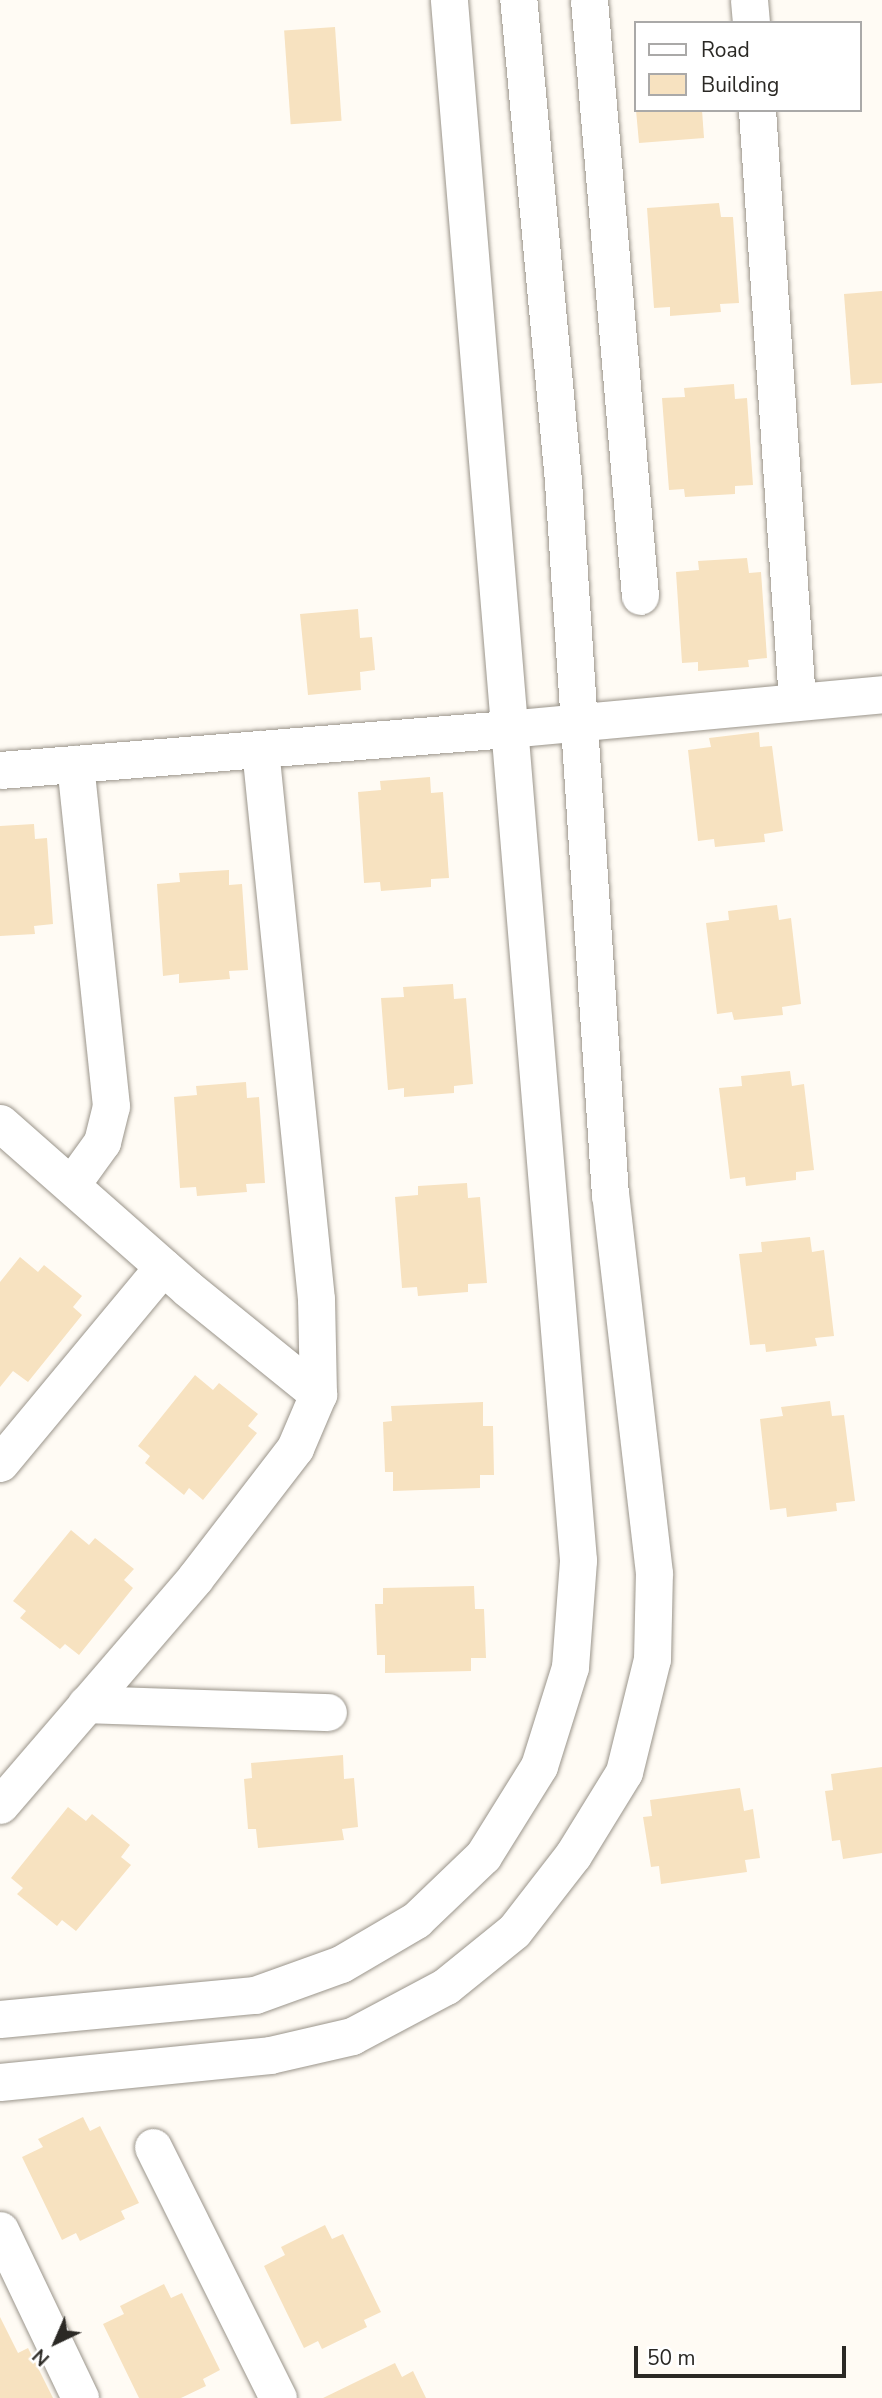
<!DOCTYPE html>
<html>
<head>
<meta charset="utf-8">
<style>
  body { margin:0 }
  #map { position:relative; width:882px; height:2398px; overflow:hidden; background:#fffbf4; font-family:"Nunito Sans",sans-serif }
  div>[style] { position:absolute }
  .building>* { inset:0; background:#f7e2c0; transform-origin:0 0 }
  .roads { filter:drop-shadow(0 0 2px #9b958b) drop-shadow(0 0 2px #9b958b) }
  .minor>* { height:37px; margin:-18.5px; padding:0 18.5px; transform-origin:18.5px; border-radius:18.5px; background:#fff }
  span { translate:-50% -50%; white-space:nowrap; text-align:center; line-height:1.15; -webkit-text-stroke:6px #fff; paint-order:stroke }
  .legend { position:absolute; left:634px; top:21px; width:228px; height:91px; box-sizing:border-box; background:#fff; border:2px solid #aaa9a8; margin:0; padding:9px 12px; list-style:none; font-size:21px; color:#2b2925 }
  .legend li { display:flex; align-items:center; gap:14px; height:35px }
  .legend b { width:35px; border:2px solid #aaa9a8 }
  .north { position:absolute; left:21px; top:2307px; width:70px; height:70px; -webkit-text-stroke:5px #fff; paint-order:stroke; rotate:224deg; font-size:19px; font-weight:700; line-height:28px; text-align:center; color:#2b2925 }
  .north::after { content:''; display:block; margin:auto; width:24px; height:32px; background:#2b2925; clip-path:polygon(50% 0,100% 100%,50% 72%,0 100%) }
  .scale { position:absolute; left:634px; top:2346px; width:212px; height:32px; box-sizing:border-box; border:4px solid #2b2925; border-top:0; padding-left:9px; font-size:21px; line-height:24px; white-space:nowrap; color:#2b2925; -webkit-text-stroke:5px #fff; paint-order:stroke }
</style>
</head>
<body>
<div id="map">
  <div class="building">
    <i style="left:335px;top:27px;width:94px;height:51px;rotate:86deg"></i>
    <i style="clip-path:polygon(636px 110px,702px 110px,704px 138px,639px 143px)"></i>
    <i style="clip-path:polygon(719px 203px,721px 217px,733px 217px,739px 303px,720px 304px,721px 312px,670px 316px,670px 307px,654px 308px,647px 208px)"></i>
    <i style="clip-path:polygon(882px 291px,882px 383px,851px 385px,844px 294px)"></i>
    <i style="clip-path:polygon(734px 384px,735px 399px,747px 398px,753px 485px,735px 486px,735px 494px,685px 497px,684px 489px,669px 490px,662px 398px,685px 397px,684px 388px)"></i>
    <i style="clip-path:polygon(747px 558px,749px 573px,761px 572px,767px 658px,748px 660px,749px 667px,698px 671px,698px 662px,682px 663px,676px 572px,699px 570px,698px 561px)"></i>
    <i style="clip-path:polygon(358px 609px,360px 638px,372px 637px,375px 670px,360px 672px,361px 690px,308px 695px,300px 614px)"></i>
    <i style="clip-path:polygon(759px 732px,760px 747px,772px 746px,783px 831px,764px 834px,765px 842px,715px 847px,714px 839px,698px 841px,688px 750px,711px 747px,709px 738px)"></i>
    <i style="clip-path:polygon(430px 777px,431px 793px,443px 792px,449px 878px,431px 879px,431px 887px,381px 891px,380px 882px,364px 883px,358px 792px,381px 790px,380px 781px)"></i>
    <i style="clip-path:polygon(34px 824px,35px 839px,47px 838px,53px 924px,34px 926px,35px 934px,0 936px,0 826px)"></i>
    <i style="clip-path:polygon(229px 870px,229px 885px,242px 884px,248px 970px,229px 971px,230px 979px,179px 983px,179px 974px,163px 976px,157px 884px,180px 882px,179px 873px)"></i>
    <i style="clip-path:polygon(777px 905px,779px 920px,791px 918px,801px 1004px,782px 1007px,783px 1015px,734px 1020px,732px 1012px,717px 1014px,706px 923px,729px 920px,728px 911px)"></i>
    <i style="clip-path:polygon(453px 984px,454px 999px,466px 998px,473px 1084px,454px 1086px,454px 1093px,404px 1097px,404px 1088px,388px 1090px,381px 998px,404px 997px,403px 987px)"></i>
    <i style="clip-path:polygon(790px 1071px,792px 1086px,804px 1084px,814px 1170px,796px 1172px,796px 1180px,746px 1186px,745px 1177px,730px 1179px,719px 1088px,742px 1086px,741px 1076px)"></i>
    <i style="clip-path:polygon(246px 1082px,247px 1098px,259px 1097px,265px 1183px,246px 1184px,247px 1192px,197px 1196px,196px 1187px,180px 1188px,174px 1097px,197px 1095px,196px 1086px)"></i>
    <i style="clip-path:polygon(467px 1183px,468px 1198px,480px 1197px,487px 1283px,468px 1284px,468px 1292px,418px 1296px,417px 1287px,402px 1288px,395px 1197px,418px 1195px,418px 1186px)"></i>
    <i style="clip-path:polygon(810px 1237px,812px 1252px,824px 1250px,834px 1336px,815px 1338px,817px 1346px,766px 1352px,765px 1344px,750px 1345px,739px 1254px,762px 1252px,761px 1242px)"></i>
    <i style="clip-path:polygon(20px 1257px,38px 1272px,44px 1265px,82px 1296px,73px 1307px,82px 1315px,28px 1382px,13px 1371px,0 1387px,0 1282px)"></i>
    <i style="clip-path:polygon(195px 1375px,213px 1390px,219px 1383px,258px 1414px,248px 1426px,257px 1433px,203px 1500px,189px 1488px,184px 1495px,145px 1463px,150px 1456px,138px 1446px)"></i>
    <i style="clip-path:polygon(830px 1401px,832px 1416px,844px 1415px,855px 1501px,836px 1503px,837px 1511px,787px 1517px,786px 1508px,770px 1510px,760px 1419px,783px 1416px,781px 1407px)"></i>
    <i style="clip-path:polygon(483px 1402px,483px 1426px,493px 1426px,494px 1475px,480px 1475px,480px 1488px,393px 1491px,393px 1472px,385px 1472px,383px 1422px,392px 1421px,391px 1406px)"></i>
    <i style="clip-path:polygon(71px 1530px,89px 1545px,95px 1538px,134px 1569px,124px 1580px,133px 1588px,79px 1655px,65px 1644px,60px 1649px,20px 1618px,26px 1611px,13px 1601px)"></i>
    <i style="clip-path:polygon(474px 1586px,475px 1609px,484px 1609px,486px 1658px,471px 1658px,471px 1671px,385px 1673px,385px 1655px,377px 1655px,375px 1604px,383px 1604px,383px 1588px)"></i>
    <i style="clip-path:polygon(343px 1755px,344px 1779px,354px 1778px,358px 1827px,342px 1829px,344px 1840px,258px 1848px,256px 1829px,248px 1829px,244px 1779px,252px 1778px,251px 1763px)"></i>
    <i style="clip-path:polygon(882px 1767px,882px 1853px,843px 1859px,840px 1840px,832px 1841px,825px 1791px,833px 1790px,831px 1774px)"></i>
    <i style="clip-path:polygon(740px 1788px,744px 1811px,753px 1809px,760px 1858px,745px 1860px,747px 1872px,661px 1884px,659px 1866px,651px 1867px,643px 1817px,652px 1816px,650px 1800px)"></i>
    <i style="clip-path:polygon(68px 1807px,86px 1821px,92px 1814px,130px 1845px,121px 1857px,131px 1865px,76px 1931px,62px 1920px,57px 1926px,17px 1894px,23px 1888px,11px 1878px)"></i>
    <i style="clip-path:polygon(83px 2117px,90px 2131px,100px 2126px,139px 2203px,121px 2211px,125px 2219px,80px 2241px,76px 2233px,62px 2240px,22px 2157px,43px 2147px,38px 2139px)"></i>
    <i style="clip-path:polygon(325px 2225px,332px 2239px,343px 2234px,381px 2312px,364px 2320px,367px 2327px,322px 2349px,318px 2341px,304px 2348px,264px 2266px,285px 2255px,281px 2247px)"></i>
    <i style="clip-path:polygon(164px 2284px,171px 2298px,182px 2293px,220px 2370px,203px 2379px,206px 2386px,181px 2398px,139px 2398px,103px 2324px,124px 2314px,120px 2306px)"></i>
    <i style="clip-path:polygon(0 2317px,18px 2353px,28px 2348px,53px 2398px,0 2398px)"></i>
    <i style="clip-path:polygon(395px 2363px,402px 2377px,413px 2371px,426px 2398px,323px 2398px)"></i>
  </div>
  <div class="roads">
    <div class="minor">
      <i style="left:589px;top:0;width:598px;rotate:85.11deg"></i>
      <i style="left:749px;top:0;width:23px;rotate:85deg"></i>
      <i style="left:757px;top:110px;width:593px;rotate:86.13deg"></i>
      <i style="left:0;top:770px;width:509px;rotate:-4.62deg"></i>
      <i style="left:507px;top:729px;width:377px;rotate:-5.3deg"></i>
      <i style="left:0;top:1123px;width:249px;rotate:41.4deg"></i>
      <i style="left:187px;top:1288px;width:169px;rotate:39deg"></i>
      <i style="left:71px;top:1185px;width:53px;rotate:-54.2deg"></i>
      <i style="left:102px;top:1142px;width:37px;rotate:-76deg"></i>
      <i style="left:111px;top:1106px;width:344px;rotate:-96deg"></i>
      <i style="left:0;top:1463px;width:255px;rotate:-50.3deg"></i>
      <i style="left:86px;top:1704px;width:242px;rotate:1.9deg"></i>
      <i style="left:0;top:1805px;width:299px;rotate:-49.3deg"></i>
      <i style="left:195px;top:1578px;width:164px;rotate:-52.4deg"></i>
      <i style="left:295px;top:1448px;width:59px;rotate:-66.9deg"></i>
      <i style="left:318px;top:1394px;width:95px;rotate:-91.2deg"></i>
      <i style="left:316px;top:1299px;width:553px;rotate:-95.81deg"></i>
      <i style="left:0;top:2019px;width:256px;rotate:-5.4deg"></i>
      <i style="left:255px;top:1995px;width:91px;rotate:-19.8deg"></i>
      <i style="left:341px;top:1964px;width:87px;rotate:-30.4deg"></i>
      <i style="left:416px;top:1920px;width:93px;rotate:-43.7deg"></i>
      <i style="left:483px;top:1856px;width:106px;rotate:-58.1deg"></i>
      <i style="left:539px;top:1766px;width:104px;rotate:-72.6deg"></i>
      <i style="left:570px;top:1667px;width:107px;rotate:-85.7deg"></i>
      <i style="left:578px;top:1560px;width:1565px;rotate:-94.73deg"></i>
      <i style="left:0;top:2082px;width:271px;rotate:-5.7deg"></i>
      <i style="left:270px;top:2055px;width:84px;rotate:-13deg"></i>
      <i style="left:352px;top:2036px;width:106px;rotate:-28deg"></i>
      <i style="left:446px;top:1986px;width:87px;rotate:-39deg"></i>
      <i style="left:514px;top:1931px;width:96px;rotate:-52.2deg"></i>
      <i style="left:573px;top:1855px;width:97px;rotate:-58.4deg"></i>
      <i style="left:624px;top:1772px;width:116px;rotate:-76.1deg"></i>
      <i style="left:652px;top:1659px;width:86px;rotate:-88.7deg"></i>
      <i style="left:654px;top:1573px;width:381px;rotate:-96.6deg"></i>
      <i style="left:610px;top:1195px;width:716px;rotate:-93.77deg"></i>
      <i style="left:563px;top:481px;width:483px;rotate:-95.3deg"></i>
      <i style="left:153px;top:2147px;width:280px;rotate:63.5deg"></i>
      <i style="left:0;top:2230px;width:186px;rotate:64.5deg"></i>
    </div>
  </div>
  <ul class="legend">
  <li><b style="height:9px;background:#fff"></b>Road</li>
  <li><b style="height:19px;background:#f7e2c0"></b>Building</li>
  </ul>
  <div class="north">N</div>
  <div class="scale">50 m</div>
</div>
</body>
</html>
